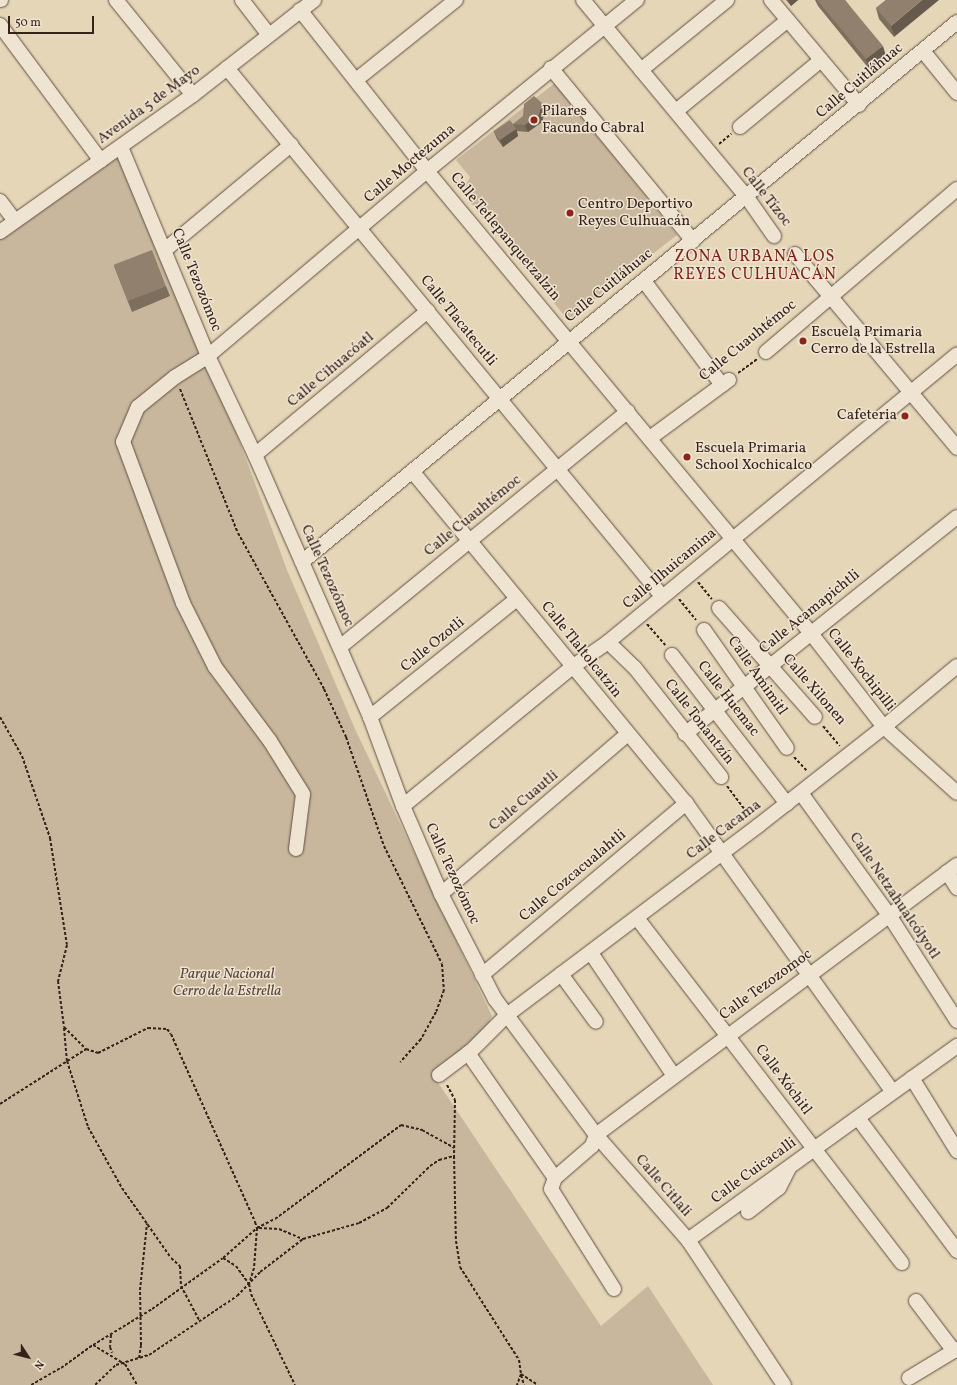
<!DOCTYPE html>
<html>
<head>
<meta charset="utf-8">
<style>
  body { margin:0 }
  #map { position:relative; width:957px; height:1385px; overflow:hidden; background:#e6d6b8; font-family:Vollkorn,serif }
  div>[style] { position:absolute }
  .green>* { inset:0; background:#c8b79d }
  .path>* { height:2px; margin-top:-1px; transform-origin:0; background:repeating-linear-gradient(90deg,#34221b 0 3px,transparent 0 5px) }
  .roads { filter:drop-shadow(0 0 1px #604f42) drop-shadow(0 0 1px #604f42) }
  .minor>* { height:14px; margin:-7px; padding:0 7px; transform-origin:7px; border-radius:7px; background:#efe4d1 }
  .wall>* { inset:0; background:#7d6e5e }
  .shaded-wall>* { inset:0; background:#665a4c }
  .building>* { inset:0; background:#91806d; transform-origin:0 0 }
  .dots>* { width:11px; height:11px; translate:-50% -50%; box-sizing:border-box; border:2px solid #efe4d1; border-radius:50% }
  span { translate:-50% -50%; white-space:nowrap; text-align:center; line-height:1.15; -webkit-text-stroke:3px #efe4d1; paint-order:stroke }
  .street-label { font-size:15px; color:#34221b }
  .poi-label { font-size:15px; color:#34221b }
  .left { translate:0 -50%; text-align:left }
  .right { translate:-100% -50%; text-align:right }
  .park-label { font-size:15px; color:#59473c; font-style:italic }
  .neighbourhood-label { font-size:16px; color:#7a1f14; letter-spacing:1px }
  .north { position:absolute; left:8px; top:1337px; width:40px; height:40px; -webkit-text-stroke:3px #efe4d1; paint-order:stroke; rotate:126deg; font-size:11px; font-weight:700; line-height:16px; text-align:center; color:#34221b }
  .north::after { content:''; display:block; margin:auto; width:14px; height:18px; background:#34221b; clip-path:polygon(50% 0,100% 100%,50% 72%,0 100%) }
  .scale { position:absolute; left:8px; top:16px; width:86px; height:18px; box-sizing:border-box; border:2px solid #34221b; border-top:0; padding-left:5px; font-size:12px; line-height:14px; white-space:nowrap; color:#34221b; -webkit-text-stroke:3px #efe4d1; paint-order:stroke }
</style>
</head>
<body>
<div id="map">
  <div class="green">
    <i style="clip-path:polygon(555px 83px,677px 235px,568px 320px,462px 192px,470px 177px,456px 160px)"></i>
    <i style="clip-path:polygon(120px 151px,208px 356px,287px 570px,355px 729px,492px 1016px,483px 1034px,433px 1075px,601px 1326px,648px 1286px,713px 1385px,0 1385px,0 238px)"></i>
  </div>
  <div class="path">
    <i style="left:719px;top:144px;width:16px;rotate:-40deg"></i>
    <i style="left:738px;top:373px;width:24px;rotate:-36deg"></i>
    <i style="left:180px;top:389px;width:155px;rotate:68.1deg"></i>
    <i style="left:238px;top:533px;width:178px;rotate:61.1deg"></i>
    <i style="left:324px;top:689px;width:53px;rotate:65.4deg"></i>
    <i style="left:346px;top:737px;width:115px;rotate:70.8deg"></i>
    <i style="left:384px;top:846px;width:131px;rotate:63.8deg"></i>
    <i style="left:442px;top:964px;width:26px;rotate:86deg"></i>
    <i style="left:444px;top:990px;width:23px;rotate:110deg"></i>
    <i style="left:436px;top:1012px;width:31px;rotate:119deg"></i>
    <i style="left:421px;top:1039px;width:31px;rotate:132deg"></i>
    <i style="left:698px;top:582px;width:22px;rotate:51deg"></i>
    <i style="left:679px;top:599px;width:27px;rotate:51deg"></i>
    <i style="left:647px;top:624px;width:28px;rotate:49deg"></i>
    <i style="left:0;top:717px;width:45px;rotate:60.6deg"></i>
    <i style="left:22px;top:756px;width:87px;rotate:71.1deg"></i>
    <i style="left:50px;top:838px;width:108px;rotate:81deg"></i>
    <i style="left:67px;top:945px;width:37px;rotate:104deg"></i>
    <i style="left:58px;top:981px;width:46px;rotate:82.6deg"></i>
    <i style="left:64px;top:1027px;width:31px;rotate:45deg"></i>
    <i style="left:86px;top:1049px;width:13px;rotate:18deg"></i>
    <i style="left:98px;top:1053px;width:56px;rotate:-26.6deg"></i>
    <i style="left:148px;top:1028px;width:19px;rotate:3deg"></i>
    <i style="left:167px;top:1029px;width:6px;rotate:51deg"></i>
    <i style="left:171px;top:1034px;width:206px;rotate:65.9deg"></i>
    <i style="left:255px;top:1222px;width:6px;rotate:72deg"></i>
    <i style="left:257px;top:1228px;width:40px;rotate:94.3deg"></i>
    <i style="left:254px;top:1268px;width:17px;rotate:107deg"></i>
    <i style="left:249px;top:1284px;width:10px;rotate:79deg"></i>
    <i style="left:251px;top:1294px;width:101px;rotate:64.2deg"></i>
    <i style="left:823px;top:726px;width:26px;rotate:50deg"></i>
    <i style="left:794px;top:757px;width:19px;rotate:47deg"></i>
    <i style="left:727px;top:786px;width:38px;rotate:53deg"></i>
    <i style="left:64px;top:1028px;width:33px;rotate:85deg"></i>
    <i style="left:67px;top:1061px;width:69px;rotate:72.3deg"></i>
    <i style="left:88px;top:1127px;width:70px;rotate:60.9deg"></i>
    <i style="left:122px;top:1188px;width:85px;rotate:55deg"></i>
    <i style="left:171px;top:1258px;width:12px;rotate:42deg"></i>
    <i style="left:180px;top:1266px;width:20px;rotate:87deg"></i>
    <i style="left:181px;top:1286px;width:40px;rotate:62deg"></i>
    <i style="left:447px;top:1085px;width:17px;rotate:62deg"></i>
    <i style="left:455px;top:1100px;width:56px;rotate:91deg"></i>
    <i style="left:0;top:1104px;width:102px;rotate:-32.6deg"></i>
    <i style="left:259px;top:1228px;width:20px;rotate:3deg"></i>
    <i style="left:279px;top:1229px;width:26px;rotate:23deg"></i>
    <i style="left:223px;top:1258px;width:15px;rotate:32deg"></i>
    <i style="left:236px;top:1266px;width:22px;rotate:54deg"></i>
    <i style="left:111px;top:1335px;width:12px;rotate:95deg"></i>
    <i style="left:110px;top:1347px;width:6px;rotate:72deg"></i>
    <i style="left:93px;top:1345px;width:37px;rotate:31deg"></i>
    <i style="left:125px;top:1364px;width:24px;rotate:60deg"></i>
    <i style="left:139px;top:1358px;width:13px;rotate:-81deg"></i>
    <i style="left:141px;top:1345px;width:55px;rotate:-91deg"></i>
    <i style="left:140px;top:1290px;width:67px;rotate:-84deg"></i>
    <i style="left:521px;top:1374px;width:20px;rotate:33deg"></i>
    <i style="left:521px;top:1375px;width:10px;rotate:73deg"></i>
    <i style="left:31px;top:1385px;width:34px;rotate:-30deg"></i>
    <i style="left:61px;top:1368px;width:39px;rotate:-36deg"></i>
    <i style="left:93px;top:1345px;width:69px;rotate:-31.4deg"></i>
    <i style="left:152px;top:1309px;width:87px;rotate:-35.7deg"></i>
    <i style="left:223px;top:1258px;width:45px;rotate:-41.4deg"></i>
    <i style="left:257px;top:1228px;width:20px;rotate:-27deg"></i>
    <i style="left:275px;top:1219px;width:157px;rotate:-36.7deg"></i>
    <i style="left:401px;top:1125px;width:22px;rotate:13deg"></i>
    <i style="left:422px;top:1130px;width:37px;rotate:29deg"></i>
    <i style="left:95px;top:1385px;width:29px;rotate:-44deg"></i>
    <i style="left:116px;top:1365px;width:34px;rotate:-17deg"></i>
    <i style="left:149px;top:1355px;width:106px;rotate:-33.8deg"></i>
    <i style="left:237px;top:1296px;width:33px;rotate:-46deg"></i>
    <i style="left:260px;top:1272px;width:54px;rotate:-37.5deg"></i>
    <i style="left:303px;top:1239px;width:58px;rotate:-15.9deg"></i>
    <i style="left:359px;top:1223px;width:32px;rotate:-28deg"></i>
    <i style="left:387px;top:1208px;width:60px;rotate:-44.3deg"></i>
    <i style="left:430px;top:1166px;width:11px;rotate:-34deg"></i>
    <i style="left:439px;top:1160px;width:16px;rotate:-15deg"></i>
    <i style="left:454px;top:1156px;width:85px;rotate:88.7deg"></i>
    <i style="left:456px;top:1241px;width:26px;rotate:81deg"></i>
    <i style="left:460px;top:1267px;width:110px;rotate:57.6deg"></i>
    <i style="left:519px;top:1360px;width:14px;rotate:82deg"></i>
    <i style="left:521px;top:1374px;width:12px;rotate:110deg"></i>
  </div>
  <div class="roads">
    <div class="minor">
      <i style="left:0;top:0;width:1px"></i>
      <i style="left:116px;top:0;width:122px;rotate:51deg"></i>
      <i style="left:242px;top:0;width:44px;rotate:52.4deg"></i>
      <i style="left:583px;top:0;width:255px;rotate:50.3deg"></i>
      <i style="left:746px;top:196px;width:49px;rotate:55deg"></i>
      <i style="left:771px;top:0;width:137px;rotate:50deg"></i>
      <i style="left:300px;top:10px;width:205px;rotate:51.7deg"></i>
      <i style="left:427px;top:171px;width:599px;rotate:50.28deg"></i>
      <i style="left:810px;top:632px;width:120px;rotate:52.1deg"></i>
      <i style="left:884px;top:727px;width:98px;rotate:42.1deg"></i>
      <i style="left:0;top:25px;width:169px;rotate:53.4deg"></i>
      <i style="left:923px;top:51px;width:54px;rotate:51deg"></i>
      <i style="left:227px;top:68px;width:684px;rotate:50.52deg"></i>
      <i style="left:551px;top:68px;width:224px;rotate:50.6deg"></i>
      <i style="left:641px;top:70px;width:111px;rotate:-39.1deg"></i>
      <i style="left:356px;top:80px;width:128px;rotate:-38.7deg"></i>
      <i style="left:676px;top:111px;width:144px;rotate:-39.1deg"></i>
      <i style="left:740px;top:127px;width:105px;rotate:-39.6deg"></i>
      <i style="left:121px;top:147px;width:226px;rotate:67.4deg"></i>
      <i style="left:208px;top:356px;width:110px;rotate:64.6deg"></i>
      <i style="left:255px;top:455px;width:286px;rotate:66.3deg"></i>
      <i style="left:370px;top:717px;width:95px;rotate:69.7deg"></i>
      <i style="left:403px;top:806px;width:96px;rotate:66.6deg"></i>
      <i style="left:441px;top:894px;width:118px;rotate:62.8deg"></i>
      <i style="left:495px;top:999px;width:169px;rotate:53.4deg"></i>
      <i style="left:596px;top:1135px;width:140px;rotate:48.8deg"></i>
      <i style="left:688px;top:1240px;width:174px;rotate:56.5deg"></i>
      <i style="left:0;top:201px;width:25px;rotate:53deg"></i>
      <i style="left:0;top:232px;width:237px;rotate:-35.4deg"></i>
      <i style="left:193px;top:95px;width:154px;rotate:-38.1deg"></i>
      <i style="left:166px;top:249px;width:163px;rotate:-39.8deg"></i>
      <i style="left:795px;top:254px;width:253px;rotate:50.1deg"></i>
      <i style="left:644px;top:281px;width:130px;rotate:53.1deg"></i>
      <i style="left:766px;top:352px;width:251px;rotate:-40.5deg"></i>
      <i style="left:650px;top:438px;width:98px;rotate:-36.3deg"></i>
      <i style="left:255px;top:455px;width:225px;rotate:-39.8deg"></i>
      <i style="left:412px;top:471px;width:430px;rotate:50.5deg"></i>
      <i style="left:686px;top:803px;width:355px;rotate:54.4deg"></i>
      <i style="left:302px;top:562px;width:849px;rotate:-39.5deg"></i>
      <i style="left:719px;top:608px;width:145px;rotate:48.6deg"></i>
      <i style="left:704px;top:630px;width:144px;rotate:54.9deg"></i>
      <i style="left:608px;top:642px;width:37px;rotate:44deg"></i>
      <i style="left:635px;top:668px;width:139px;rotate:51.7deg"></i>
      <i style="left:340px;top:647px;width:372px;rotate:-39.3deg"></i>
      <i style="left:672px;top:655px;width:188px;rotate:52.3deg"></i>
      <i style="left:370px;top:717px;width:189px;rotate:-38.8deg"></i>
      <i style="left:685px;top:734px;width:348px;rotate:-38.6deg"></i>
      <i style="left:801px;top:793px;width:150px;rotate:54.2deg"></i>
      <i style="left:889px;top:915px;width:126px;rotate:57.3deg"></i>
      <i style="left:403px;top:806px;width:219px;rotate:-39.4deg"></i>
      <i style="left:572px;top:667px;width:44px;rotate:-34.8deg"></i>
      <i style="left:608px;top:642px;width:452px;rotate:-39.5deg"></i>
      <i style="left:296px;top:849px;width:55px;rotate:-82.7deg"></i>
      <i style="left:303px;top:794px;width:62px;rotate:-121.9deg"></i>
      <i style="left:270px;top:741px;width:92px;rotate:-126.6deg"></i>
      <i style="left:215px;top:667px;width:72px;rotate:-116.6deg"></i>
      <i style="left:183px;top:603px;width:172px;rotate:-110.4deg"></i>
      <i style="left:123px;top:442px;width:38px;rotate:-67deg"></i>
      <i style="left:138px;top:407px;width:48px;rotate:-39deg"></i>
      <i style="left:175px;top:377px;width:39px;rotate:-32deg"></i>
      <i style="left:208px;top:356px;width:287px;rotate:-40.2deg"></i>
      <i style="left:427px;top:171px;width:271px;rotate:-39.2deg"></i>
      <i style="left:947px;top:872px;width:19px;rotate:58deg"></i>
      <i style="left:441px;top:894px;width:246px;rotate:-40.6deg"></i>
      <i style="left:637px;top:918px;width:435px;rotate:52.5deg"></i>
      <i style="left:591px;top:953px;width:148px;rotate:56deg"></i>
      <i style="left:561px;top:974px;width:59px;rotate:53.9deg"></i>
      <i style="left:482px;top:975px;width:267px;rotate:-40.1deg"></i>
      <i style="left:468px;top:1053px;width:152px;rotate:55.2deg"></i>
      <i style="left:439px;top:1075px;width:39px;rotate:-37deg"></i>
      <i style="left:470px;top:1052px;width:52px;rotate:-45deg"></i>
      <i style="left:507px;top:1015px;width:314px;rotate:-37deg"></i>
      <i style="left:758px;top:826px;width:160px;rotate:-38.2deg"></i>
      <i style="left:884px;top:727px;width:95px;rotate:-39.9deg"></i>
      <i style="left:912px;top:1078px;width:86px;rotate:58.3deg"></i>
      <i style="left:858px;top:1118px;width:166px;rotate:53.3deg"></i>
      <i style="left:748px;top:1212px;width:39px;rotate:-38deg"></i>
      <i style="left:779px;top:1188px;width:22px;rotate:-63deg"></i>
      <i style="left:688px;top:1240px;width:332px;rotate:-35.8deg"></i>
      <i style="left:614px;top:1289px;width:118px;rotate:-122.2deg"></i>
      <i style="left:551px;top:1189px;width:12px;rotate:-70deg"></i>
      <i style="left:555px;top:1178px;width:49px;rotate:-40.9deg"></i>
      <i style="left:592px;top:1146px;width:12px;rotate:-70deg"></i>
      <i style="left:596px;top:1135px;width:451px;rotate:-36.8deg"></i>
      <i style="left:916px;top:1301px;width:63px;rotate:52.8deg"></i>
      <i style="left:909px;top:1378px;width:56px;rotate:-31.1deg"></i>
    </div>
  </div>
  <div class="wall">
    <i style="clip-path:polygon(786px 0,798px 0,791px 6px)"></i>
    <i style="clip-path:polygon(815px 0,845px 0,886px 56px,870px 70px,818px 6px)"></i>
    <i style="clip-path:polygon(886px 0,894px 37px,879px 19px,876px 8px)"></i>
    <i style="clip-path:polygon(545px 110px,542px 122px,528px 132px,517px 131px,518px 136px,503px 147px,497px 139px,494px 132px,513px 126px,513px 124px)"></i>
    <i style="clip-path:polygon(114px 266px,166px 286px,170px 296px,132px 312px)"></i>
  </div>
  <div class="shaded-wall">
    <i style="clip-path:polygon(788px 0,798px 0,791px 6px)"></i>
    <i style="clip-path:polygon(922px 0,939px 0,894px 37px,891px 26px)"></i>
    <i style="clip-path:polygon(883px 46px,886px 56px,870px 70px,866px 59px)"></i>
    <i style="clip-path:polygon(542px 103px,545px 110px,542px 122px,528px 132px,525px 125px)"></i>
    <i style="clip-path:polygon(516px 129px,518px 136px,503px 147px,500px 140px)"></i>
  </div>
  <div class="building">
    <i style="clip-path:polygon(817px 0,845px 0,883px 46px,866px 59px)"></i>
    <i style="clip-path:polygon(886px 0,922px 0,891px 26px,876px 8px)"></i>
    <i style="clip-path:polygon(534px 96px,542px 103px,539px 115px,525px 125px,513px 124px,523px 116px,524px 104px)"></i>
    <i style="left:510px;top:120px;width:11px;height:20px;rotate:56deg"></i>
    <i style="left:152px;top:250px;width:39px;height:41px;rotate:69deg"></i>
  </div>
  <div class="dots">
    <i style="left:534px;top:120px;background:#8f2418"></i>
    <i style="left:570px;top:213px;background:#8f2418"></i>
    <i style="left:803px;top:341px;background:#8f2418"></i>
    <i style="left:905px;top:416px;background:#8f2418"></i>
    <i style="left:687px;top:457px;background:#8f2418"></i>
  </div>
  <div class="street-label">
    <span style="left:860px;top:81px;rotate:-40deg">Calle Cuitláhuac</span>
    <span style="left:149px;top:105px;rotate:-36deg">Avenida 5 de Mayo</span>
    <span style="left:410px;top:164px;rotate:-40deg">Calle Moctezuma</span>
    <span style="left:766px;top:197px;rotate:52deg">Calle Tízoc</span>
    <span style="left:505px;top:237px;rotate:50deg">Calle Tetlepanquetzalzin</span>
    <span style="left:196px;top:280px;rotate:68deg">Calle Tezozómoc</span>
    <span style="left:609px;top:286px;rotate:-39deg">Calle Cuitláhuac</span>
    <span style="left:458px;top:321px;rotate:51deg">Calle Tlacatecutli</span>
    <span style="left:748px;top:341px;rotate:-39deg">Calle Cuauhtémoc</span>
    <span style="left:331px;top:370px;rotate:-40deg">Calle Cihuacóatl</span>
    <span style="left:473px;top:516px;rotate:-39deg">Calle Cuauhtémoc</span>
    <span style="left:670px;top:569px;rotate:-40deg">Calle Ilhuicamina</span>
    <span style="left:327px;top:576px;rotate:66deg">Calle Tezozómoc</span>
    <span style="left:810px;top:612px;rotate:-39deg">Calle Acamapichtli</span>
    <span style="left:433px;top:645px;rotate:-39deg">Calle Ozotli</span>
    <span style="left:581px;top:650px;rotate:51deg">Calle Tlaltolcatzin</span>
    <span style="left:861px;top:670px;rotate:52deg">Calle Xochipilli</span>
    <span style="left:757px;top:676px;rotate:55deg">Calle Amimitl</span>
    <span style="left:814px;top:690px;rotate:49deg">Calle Xilonen</span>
    <span style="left:728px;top:699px;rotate:52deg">Calle Huemac</span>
    <span style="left:699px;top:722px;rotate:52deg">Calle Tonantzín</span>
    <span style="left:524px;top:801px;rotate:-40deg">Calle Cuautli</span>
    <span style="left:724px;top:830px;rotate:-37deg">Calle Cacama</span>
    <span style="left:452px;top:874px;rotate:65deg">Calle Tezozómoc</span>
    <span style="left:573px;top:876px;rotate:-40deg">Calle Cozcacualahtli</span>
    <span style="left:894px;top:896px;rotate:56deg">Calle Netzahualcólyotl</span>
    <span style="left:766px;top:985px;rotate:-36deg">Calle Tezozomoc</span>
    <span style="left:783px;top:1080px;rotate:53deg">Calle Xóchitl</span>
    <span style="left:754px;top:1171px;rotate:-36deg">Calle Cuicacalli</span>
    <span style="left:663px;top:1186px;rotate:49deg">Calle Citlali</span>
  </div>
  <div class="poi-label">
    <span class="left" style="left:542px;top:120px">Pilares<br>Facundo Cabral</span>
    <span class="left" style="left:578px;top:213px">Centro Deportivo<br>Reyes Culhuacán</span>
    <span class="left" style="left:811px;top:341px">Escuela Primaria<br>Cerro de la Estrella</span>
    <span class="right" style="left:897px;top:416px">Cafeteria</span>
    <span class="left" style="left:695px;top:457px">Escuela Primaria<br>School Xochicalco</span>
  </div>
  <div class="park-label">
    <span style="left:227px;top:983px">Parque Nacional<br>Cerro de la Estrella</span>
  </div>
  <div class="neighbourhood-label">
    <span style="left:755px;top:266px">ZONA URBANA LOS<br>REYES CULHUACÁN</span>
  </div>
  <div class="north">N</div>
  <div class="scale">50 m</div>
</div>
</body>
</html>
